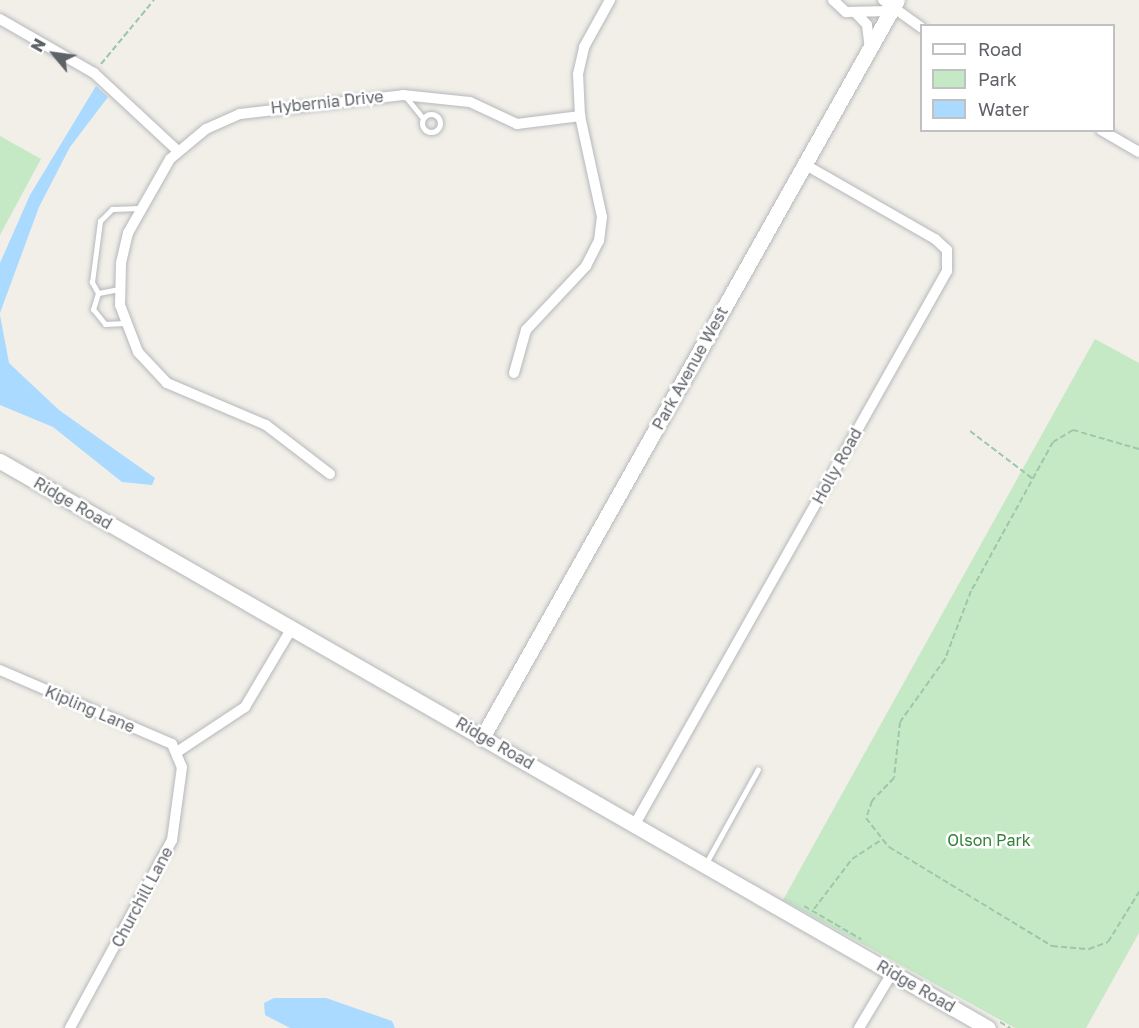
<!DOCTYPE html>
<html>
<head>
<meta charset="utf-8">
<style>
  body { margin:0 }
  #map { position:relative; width:1139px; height:1028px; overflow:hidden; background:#f1efe8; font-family:"Golos Text",sans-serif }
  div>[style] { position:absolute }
  .green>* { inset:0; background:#c5e8c5 }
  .water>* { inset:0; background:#aadaff }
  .path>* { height:2px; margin-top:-1px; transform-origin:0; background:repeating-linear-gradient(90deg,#9cc7a9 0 6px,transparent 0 9px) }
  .roads { filter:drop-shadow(0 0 2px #b5b8bc) drop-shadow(0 0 2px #b5b8bc) }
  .lane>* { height:5px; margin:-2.5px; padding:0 2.5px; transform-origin:2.5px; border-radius:2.5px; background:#fff }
  .lane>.ring { margin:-2.5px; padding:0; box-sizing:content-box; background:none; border:5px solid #fff; border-radius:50% }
  .street>* { height:10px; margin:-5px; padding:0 5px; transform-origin:5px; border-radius:5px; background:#fff }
  .secondary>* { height:15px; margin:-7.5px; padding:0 7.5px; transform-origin:7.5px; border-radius:7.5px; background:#fff }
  span { translate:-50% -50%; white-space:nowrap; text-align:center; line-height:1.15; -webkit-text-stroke:5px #fff; paint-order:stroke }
  .street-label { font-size:16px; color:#5f6368 }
  .park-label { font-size:16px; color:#348238 }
  .legend { position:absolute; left:920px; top:24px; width:195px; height:108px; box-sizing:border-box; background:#fff; border:2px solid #bfc1c3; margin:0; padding:8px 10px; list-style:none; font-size:18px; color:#5f6368 }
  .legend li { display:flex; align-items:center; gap:12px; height:30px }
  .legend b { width:30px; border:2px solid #bfc1c3 }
  .north { position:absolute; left:24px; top:24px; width:60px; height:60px; -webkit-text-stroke:4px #fff; paint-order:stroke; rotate:299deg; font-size:16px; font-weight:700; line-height:24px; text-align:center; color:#5f6368 }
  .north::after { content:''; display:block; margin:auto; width:21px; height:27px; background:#5f6368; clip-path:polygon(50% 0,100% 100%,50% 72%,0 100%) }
</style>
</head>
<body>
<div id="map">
  <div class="green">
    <i style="clip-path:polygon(0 136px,41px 159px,0 235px)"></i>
    <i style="clip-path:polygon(1095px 339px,1139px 363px,1139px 933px,1086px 1028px,1015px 1028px,783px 900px)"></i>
  </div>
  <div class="water">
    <i style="clip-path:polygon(96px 86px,108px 97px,70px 147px,39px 207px,0 313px,0 263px,30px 195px)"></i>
    <i style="clip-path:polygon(0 315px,9px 363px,59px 410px,155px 478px,152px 485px,122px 482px,53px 427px,0 405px)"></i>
    <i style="clip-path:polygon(274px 998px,326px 998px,392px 1021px,395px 1028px,290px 1028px,265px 1015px,264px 1003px)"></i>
  </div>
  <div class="path">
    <i style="left:101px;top:64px;width:83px;rotate:-50.4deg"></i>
    <i style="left:970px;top:431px;width:79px;rotate:37.3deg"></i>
    <i style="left:1139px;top:449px;width:69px;rotate:-163.9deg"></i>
    <i style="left:1073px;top:430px;width:23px;rotate:149deg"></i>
    <i style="left:1053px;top:442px;width:170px;rotate:118.8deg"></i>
    <i style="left:971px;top:591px;width:73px;rotate:110.9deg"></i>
    <i style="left:945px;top:659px;width:77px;rotate:125.5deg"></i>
    <i style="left:900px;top:722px;width:56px;rotate:96.1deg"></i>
    <i style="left:894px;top:778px;width:32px;rotate:134deg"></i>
    <i style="left:872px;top:801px;width:18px;rotate:109deg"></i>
    <i style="left:866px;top:818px;width:37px;rotate:52deg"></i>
    <i style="left:889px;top:847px;width:191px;rotate:31.3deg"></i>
    <i style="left:1052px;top:946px;width:37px;rotate:5deg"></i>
    <i style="left:1089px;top:949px;width:20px;rotate:-20deg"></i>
    <i style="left:1108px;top:942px;width:59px;rotate:-58.2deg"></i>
    <i style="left:804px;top:906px;width:66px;rotate:30.1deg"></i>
    <i style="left:814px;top:909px;width:63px;rotate:-52.8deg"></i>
    <i style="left:852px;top:859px;width:35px;rotate:-33deg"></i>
    <i style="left:1000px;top:1022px;width:12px;rotate:31deg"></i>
  </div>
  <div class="roads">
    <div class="lane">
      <i style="left:405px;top:96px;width:28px;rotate:51deg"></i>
      <i class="ring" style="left:422px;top:114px;width:13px;height:13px"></i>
      <i style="left:119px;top:289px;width:21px;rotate:169deg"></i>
      <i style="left:98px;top:293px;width:17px;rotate:107deg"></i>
      <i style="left:93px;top:309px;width:19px;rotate:51deg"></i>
      <i style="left:105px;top:324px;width:20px;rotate:-3deg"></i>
      <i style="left:98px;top:293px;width:13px;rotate:-119deg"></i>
      <i style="left:92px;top:282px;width:62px;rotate:-82.5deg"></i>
      <i style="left:100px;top:221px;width:17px;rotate:-45deg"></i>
      <i style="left:112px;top:209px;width:29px;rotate:-2deg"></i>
      <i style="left:706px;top:863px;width:107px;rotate:-61deg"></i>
    </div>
    <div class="street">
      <i style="left:833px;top:0;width:18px;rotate:43deg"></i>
      <i style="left:846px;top:12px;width:45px;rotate:-1.3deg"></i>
      <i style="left:883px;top:0;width:48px;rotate:35.7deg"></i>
      <i style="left:856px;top:13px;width:16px;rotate:47deg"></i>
      <i style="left:867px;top:25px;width:23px;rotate:83deg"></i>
      <i style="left:0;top:19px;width:108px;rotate:29.9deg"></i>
      <i style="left:94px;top:73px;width:113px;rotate:42.9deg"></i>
      <i style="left:1101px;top:130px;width:44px;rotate:30.1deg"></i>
      <i style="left:514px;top:373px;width:45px;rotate:-74.4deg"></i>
      <i style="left:526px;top:330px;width:88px;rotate:-46.8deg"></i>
      <i style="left:586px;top:266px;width:28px;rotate:-63deg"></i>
      <i style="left:599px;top:241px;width:24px;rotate:-83deg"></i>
      <i style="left:602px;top:217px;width:103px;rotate:-102.3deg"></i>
      <i style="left:580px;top:116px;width:42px;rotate:-92.7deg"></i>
      <i style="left:578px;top:74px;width:28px;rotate:-77deg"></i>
      <i style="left:584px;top:47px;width:54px;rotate:-61deg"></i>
      <i style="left:330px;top:474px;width:81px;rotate:-142.6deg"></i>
      <i style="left:266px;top:425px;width:108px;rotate:-157deg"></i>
      <i style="left:167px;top:383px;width:42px;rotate:-133.1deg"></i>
      <i style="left:138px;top:352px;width:50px;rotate:-111deg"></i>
      <i style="left:120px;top:305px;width:42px;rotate:-88.6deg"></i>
      <i style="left:121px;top:263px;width:31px;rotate:-77deg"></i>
      <i style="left:128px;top:233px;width:85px;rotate:-60.4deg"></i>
      <i style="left:170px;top:159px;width:47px;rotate:-39.8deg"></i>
      <i style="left:206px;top:129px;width:37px;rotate:-24deg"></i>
      <i style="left:240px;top:114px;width:164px;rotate:-6.6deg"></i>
      <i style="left:403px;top:95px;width:67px;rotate:6deg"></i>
      <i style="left:470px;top:102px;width:52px;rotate:25.1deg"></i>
      <i style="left:517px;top:124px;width:64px;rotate:-7.2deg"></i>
      <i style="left:0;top:670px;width:187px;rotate:23.3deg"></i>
      <i style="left:172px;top:744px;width:25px;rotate:67deg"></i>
      <i style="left:182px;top:767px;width:74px;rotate:97.8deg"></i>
      <i style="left:172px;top:840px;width:214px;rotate:118.5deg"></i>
      <i style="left:177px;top:752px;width:82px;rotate:-33.5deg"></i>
      <i style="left:245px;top:707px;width:92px;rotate:-59.3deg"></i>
      <i style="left:635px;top:824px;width:635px;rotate:-60.57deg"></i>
      <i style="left:947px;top:271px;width:21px;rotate:-90deg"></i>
      <i style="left:947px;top:250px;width:16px;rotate:-137deg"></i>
      <i style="left:935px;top:239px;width:151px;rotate:-150.2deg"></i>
      <i style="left:859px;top:1028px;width:64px;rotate:-59deg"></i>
    </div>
    <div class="secondary">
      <i style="left:0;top:461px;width:1139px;rotate:29.85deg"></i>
      <i style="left:483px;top:736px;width:844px;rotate:-60.64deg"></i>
    </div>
  </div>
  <div class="street-label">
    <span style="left:327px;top:102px;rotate:-6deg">Hybernia Drive</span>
    <span style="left:690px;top:368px;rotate:-61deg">Park Avenue West</span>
    <span style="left:837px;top:466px;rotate:-61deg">Holly Road</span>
    <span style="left:73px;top:503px;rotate:30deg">Ridge Road</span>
    <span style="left:90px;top:709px;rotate:23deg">Kipling Lane</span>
    <span style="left:495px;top:743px;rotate:30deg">Ridge Road</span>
    <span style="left:142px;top:897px;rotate:-62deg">Churchill Lane</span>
    <span style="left:916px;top:986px;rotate:30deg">Ridge Road</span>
  </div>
  <div class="park-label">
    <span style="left:989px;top:840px">Olson Park</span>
  </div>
  <ul class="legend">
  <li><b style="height:8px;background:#fff"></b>Road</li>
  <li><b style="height:16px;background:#c5e8c5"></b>Park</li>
  <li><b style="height:16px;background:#aadaff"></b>Water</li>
  </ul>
  <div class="north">N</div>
</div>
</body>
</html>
